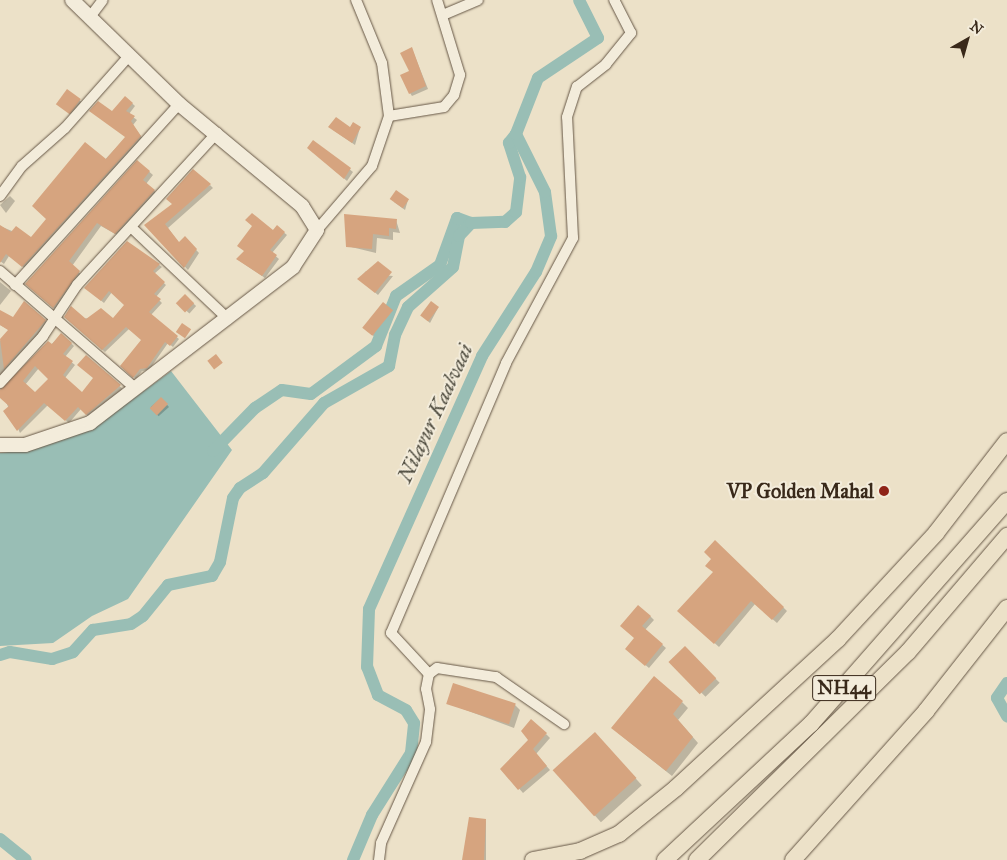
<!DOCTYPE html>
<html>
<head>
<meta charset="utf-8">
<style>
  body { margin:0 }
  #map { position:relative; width:1007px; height:860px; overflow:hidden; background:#ece1c8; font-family:"IM FELL Great Primer",serif }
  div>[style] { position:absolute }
  .water>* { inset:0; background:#99beb5 }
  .shadow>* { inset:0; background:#0003; transform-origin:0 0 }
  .canal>* { height:12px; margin:-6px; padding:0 6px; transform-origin:6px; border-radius:6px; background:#99beb5 }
  .building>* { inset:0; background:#d6a47f; transform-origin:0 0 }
  .roads { filter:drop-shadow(0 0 1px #665746) drop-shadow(0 0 1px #665746) }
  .minor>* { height:10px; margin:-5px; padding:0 5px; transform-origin:5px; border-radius:5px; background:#f3ecdb }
  .secondary>* { height:14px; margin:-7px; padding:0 7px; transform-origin:7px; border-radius:7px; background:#f3ecdb }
  .trunk>* { height:16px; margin:-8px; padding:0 8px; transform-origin:8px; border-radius:8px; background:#ece1c8 }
  .dots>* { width:14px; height:14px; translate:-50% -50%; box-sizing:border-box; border:2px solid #f3ecdb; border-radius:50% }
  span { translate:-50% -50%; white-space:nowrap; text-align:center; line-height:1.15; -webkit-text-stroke:4px #f3ecdb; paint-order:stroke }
  .shield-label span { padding:1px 4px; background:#f3ecdb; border:1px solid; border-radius:4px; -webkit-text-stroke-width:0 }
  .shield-label { font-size:19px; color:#39291a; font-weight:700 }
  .poi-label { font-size:20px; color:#39291a; font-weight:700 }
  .right { translate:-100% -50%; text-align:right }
  .water-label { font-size:21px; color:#514e41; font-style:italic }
  .north { position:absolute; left:942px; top:15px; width:50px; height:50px; -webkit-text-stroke:4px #f3ecdb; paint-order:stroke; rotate:38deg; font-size:14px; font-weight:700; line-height:20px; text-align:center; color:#39291a }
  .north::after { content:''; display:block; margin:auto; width:18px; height:22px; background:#39291a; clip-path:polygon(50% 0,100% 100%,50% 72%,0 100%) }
</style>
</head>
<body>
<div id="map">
  <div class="water">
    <i style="clip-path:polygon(171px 371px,232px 450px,128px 599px,92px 616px,53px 643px,0 646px,0 453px,33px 449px,96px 426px)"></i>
  </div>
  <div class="shadow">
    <i style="clip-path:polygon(412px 49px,428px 89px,412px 96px,410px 93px)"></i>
    <i style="clip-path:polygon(67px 91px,83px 103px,72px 115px,60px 106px)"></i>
    <i style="clip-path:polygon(126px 98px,135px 106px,129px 114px,137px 120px,133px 125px,143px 139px,26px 269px,9px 256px,4px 264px,0 261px,0 226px,31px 239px,126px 137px,112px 113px)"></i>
    <i style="clip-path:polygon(360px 128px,355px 145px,333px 130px,350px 129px)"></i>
    <i style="clip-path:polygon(313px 141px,353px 172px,347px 181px,311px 150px)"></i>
    <i style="clip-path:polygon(138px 162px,153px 175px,146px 184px,158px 194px,119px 236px,101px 226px,72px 266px,83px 276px,57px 311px,30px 287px)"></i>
    <i style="clip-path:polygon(210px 185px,213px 188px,168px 228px,179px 243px,185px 238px,199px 253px,188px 270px,146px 225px)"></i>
    <i style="clip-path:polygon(10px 196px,15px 201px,6px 213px,0 205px)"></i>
    <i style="clip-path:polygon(408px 200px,405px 210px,394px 202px)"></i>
    <i style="clip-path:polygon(396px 220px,400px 233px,393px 232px,393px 240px,377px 238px,376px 253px,347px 246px)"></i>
    <i style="clip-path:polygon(277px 227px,287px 235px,272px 253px,279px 259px,265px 278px,237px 259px)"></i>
    <i style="clip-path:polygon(127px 242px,162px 267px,154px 274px,166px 285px,156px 297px,162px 303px,151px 315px,179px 339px,173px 347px,168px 343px,149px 370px,142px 371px,136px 379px,122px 366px,143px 340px,129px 329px,105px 352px,65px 317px,113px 320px,126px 305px,112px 292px,104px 303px,88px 290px)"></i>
    <i style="clip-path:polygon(366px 271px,370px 274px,393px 276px,378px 295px,359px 279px)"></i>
    <i style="clip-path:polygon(0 282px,11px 291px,0 305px)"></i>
    <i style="left:185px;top:296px;width:15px;height:10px;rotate:42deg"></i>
    <i style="clip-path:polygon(25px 303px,48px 323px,0 378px,0 341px,9px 330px,0 325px,0 311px,13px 319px)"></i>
    <i style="clip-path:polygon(383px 303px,395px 314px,375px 337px,366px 330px)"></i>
    <i style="clip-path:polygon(438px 308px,430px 323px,421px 315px)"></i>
    <i style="clip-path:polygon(evenodd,62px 335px,74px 346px,65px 357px,75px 365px,65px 378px,82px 394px,95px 379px,86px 357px,123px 389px,89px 417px,81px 409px,69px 423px,48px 405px,20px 433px,0 389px,62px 335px,39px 368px,49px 379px,35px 394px,25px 385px,39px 368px)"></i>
    <i style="left:161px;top:398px;width:12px;height:14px;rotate:48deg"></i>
    <i style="clip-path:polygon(715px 541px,787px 611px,777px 623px,755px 604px,719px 647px,683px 615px,714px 573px)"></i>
    <i style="clip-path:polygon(650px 616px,654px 620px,645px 630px,666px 648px,649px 668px,630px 652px,636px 638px,626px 629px)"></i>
    <i style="left:685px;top:648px;width:49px;height:20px;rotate:45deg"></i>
    <i style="clip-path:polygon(682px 702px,688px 708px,678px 720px,698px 743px,672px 776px,618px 733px)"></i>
    <i style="clip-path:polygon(447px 703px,515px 705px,520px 710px,514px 728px)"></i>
    <i style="clip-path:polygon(546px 734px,550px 738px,536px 754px,550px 770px,523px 793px,502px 769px)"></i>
    <i style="left:601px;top:740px;width:61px;height:55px;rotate:48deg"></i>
    <i style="clip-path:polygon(486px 820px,486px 860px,464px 860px)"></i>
  </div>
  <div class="canal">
    <i style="left:213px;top:451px;width:60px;rotate:-45.7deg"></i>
    <i style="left:255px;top:408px;width:32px;rotate:-34deg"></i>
    <i style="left:282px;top:390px;width:29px;rotate:8deg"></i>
    <i style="left:311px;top:394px;width:81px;rotate:-36.4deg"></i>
    <i style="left:376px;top:346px;width:54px;rotate:-68.2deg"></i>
    <i style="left:396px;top:296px;width:54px;rotate:-35.2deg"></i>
    <i style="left:440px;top:265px;width:50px;rotate:-70.1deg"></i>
    <i style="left:457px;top:218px;width:15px;rotate:20deg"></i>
    <i style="left:0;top:655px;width:10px;rotate:-17deg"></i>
    <i style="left:10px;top:652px;width:43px;rotate:9.5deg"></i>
    <i style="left:52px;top:659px;width:22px;rotate:-18deg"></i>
    <i style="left:73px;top:652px;width:30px;rotate:-48deg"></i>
    <i style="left:93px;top:630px;width:38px;rotate:-9deg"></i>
    <i style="left:131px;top:624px;width:14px;rotate:-34deg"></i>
    <i style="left:143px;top:616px;width:40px;rotate:-51deg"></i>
    <i style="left:168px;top:585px;width:45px;rotate:-11.6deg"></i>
    <i style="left:212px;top:576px;width:16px;rotate:-60deg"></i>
    <i style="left:220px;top:562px;width:65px;rotate:-78.5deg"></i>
    <i style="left:233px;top:498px;width:12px;rotate:-55deg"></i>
    <i style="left:240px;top:488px;width:27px;rotate:-33deg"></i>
    <i style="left:263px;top:473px;width:93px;rotate:-48.9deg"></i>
    <i style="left:324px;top:403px;width:75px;rotate:-29.6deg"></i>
    <i style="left:389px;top:366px;width:32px;rotate:-79deg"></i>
    <i style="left:395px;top:335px;width:31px;rotate:-65deg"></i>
    <i style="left:408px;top:307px;width:60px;rotate:-41.6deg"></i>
    <i style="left:453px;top:267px;width:32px;rotate:-79deg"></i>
    <i style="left:459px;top:236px;width:18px;rotate:-47deg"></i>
    <i style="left:471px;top:223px;width:34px;rotate:-2deg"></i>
    <i style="left:505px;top:222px;width:15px;rotate:-42deg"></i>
    <i style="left:516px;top:212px;width:35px;rotate:-83deg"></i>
    <i style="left:520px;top:177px;width:36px;rotate:-108deg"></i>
    <i style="left:509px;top:143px;width:11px;rotate:-52deg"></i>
    <i style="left:1007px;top:683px;width:18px;rotate:124deg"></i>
    <i style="left:997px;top:698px;width:21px;rotate:61deg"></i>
    <i style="left:0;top:839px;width:33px;rotate:39deg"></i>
    <i style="left:353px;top:860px;width:49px;rotate:-67.1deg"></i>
    <i style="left:372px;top:815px;width:73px;rotate:-57.8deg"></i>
    <i style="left:411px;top:753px;width:30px;rotate:-84deg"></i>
    <i style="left:414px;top:723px;width:15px;rotate:-122deg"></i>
    <i style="left:406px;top:710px;width:32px;rotate:-152deg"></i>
    <i style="left:378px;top:695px;width:30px;rotate:-111deg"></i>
    <i style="left:367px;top:667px;width:58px;rotate:-88deg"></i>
    <i style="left:369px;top:609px;width:277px;rotate:-65.9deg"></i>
    <i style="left:482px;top:356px;width:100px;rotate:-57.3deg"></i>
    <i style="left:536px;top:272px;width:39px;rotate:-67deg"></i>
    <i style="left:551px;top:236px;width:44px;rotate:-97.8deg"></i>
    <i style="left:545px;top:192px;width:65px;rotate:-116.6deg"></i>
    <i style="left:516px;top:134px;width:60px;rotate:-68.6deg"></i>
    <i style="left:538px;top:78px;width:72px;rotate:-33.7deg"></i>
    <i style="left:598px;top:38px;width:42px;rotate:-116.6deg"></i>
  </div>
  <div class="building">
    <i style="clip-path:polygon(412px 47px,426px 86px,409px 94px,400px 75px,409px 71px,400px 53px)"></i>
    <i style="left:67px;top:89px;width:17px;height:19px;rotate:36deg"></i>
    <i style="clip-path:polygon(125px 96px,133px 103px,126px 111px,135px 116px,131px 121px,141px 136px,22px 267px,6px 254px,0 263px,0 225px,11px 232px,16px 226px,31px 237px,46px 219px,32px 206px,85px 142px,106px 159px,125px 137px,89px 111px,98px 101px,112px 111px)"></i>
    <i style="clip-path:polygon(336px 117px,350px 127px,353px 122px,361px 127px,352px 143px,328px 127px)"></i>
    <i style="clip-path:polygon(313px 140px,351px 168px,344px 179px,307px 148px)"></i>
    <i style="clip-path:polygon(137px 160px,150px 171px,143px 180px,155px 190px,115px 234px,97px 223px,69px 261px,80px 271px,53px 308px,25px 284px)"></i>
    <i style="clip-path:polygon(193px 169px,211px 184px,165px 224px,179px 242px,185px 236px,197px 249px,184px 268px,144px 225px,172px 204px,166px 199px)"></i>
    <i style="left:396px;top:190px;width:16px;height:11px;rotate:35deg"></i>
    <i style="clip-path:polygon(252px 213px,273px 230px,277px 225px,285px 232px,270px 250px,277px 255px,262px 276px,236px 259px,244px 251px,237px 246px,252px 226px,245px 220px)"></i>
    <i style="clip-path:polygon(344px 214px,397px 219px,396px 229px,389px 228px,389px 236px,373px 234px,372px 249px,346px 247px)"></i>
    <i style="clip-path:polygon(127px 241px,160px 264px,153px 271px,165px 282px,154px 294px,161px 299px,149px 312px,178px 336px,170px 346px,165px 342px,147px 368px,140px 369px,133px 378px,120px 366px,141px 340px,126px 327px,102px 350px,64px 317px,71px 306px,86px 319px,101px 308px,113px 318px,124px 305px,109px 291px,101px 301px,84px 288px)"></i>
    <i style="clip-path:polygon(378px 261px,392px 272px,375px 293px,357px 279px)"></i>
    <i style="left:185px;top:294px;width:13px;height:13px;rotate:45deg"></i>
    <i style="clip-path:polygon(24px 301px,46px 320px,4px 369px,0 339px,8px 330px,0 325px,0 310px,13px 317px)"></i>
    <i style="left:431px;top:301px;width:10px;height:18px;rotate:37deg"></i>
    <i style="left:383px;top:302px;width:13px;height:33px;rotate:39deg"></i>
    <i style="left:182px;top:323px;width:11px;height:11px;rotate:34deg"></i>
    <i style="clip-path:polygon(evenodd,61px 333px,72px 343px,63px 354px,73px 361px,63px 375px,82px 392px,93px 378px,77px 365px,86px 355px,121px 385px,86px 415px,78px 407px,65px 421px,44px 403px,17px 431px,3px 411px,9px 406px,0 398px,0 390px,48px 341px,52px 344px,61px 333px,35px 366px,48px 379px,35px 392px,23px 381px,35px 366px)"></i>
    <i style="left:216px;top:354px;width:11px;height:11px;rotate:52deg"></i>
    <i style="left:161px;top:397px;width:10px;height:16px;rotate:45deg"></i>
    <i style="clip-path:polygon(715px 540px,784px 607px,772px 620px,751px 601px,714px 644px,677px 611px,713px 572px,705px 566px,711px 559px,704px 552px)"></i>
    <i style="clip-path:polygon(638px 605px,651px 616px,642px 626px,663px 644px,645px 666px,625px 649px,634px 638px,620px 626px)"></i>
    <i style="left:685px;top:646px;width:45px;height:23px;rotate:46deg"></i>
    <i style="clip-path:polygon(654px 676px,683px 701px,673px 714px,693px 737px,666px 771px,611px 728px)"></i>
    <i style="left:453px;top:683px;width:66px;height:22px;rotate:18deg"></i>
    <i style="clip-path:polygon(531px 719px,547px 733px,533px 749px,547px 766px,518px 790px,500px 769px,528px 740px,521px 731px)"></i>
    <i style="left:595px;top:732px;width:62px;height:57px;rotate:48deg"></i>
    <i style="clip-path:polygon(469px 817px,486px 819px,484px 860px,462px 860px)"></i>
  </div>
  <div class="roads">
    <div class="minor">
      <i style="left:443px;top:15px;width:38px;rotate:-23deg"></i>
      <i style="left:90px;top:17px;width:21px;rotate:-53deg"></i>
      <i style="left:389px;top:116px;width:56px;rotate:-9.3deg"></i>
      <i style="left:444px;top:107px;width:16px;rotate:-50deg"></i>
      <i style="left:454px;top:95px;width:21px;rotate:-73deg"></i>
      <i style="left:460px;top:75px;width:78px;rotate:-107deg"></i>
      <i style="left:0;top:196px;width:37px;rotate:-54deg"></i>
      <i style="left:22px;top:166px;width:57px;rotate:-41.5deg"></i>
      <i style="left:65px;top:128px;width:95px;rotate:-48.4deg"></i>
      <i style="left:131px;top:227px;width:134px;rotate:43.5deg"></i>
      <i style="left:317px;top:230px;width:84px;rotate:-49.3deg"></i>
      <i style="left:372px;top:166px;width:53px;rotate:-71.2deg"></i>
      <i style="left:389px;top:116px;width:53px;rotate:-97.5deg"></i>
      <i style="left:382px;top:63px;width:68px;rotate:-112.4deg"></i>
      <i style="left:0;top:271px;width:180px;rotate:40.9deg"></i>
      <i style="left:15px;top:285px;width:244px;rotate:-47.8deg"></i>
      <i style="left:0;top:383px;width:64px;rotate:-47.5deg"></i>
      <i style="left:43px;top:336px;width:61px;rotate:-56.3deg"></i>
      <i style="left:77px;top:285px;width:207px;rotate:-47.4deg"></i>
      <i style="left:429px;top:674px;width:56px;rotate:-132.8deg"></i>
      <i style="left:391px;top:633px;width:293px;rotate:-66.9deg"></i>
      <i style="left:506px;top:363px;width:142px;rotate:-61.8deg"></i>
      <i style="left:573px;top:238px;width:121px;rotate:-92.8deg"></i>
      <i style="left:567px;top:117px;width:32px;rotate:-72deg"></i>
      <i style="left:577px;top:87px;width:37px;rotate:-38deg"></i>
      <i style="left:606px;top:64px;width:40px;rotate:-51deg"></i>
      <i style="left:631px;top:33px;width:37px;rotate:-117deg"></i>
      <i style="left:379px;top:860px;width:17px;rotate:-83deg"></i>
      <i style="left:381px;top:843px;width:111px;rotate:-66deg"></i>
      <i style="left:426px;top:742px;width:33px;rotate:-83deg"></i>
      <i style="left:430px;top:709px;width:20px;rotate:-101deg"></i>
      <i style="left:426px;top:689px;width:15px;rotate:-79deg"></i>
      <i style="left:429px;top:674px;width:10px;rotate:-37deg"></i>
      <i style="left:437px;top:668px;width:60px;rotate:8.7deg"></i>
      <i style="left:496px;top:677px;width:83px;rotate:34.7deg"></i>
    </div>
    <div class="secondary">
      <i style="left:0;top:445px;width:25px"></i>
      <i style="left:25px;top:445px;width:69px;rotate:-18.7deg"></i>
      <i style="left:90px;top:423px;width:256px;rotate:-37.5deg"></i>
      <i style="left:293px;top:267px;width:44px;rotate:-57deg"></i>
      <i style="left:317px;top:230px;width:28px;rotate:-122deg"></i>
      <i style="left:302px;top:206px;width:160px;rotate:-140.3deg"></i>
      <i style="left:179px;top:104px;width:149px;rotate:-135.8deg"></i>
    </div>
    <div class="trunk">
      <i style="left:533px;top:860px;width:48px;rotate:-10.8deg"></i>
      <i style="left:580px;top:851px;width:43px;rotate:-23.6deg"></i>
      <i style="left:619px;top:834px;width:73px;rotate:-38.9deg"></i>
      <i style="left:676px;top:788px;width:220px;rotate:-42.6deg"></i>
      <i style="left:838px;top:639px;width:144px;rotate:-47.2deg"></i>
      <i style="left:936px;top:533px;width:116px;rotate:-52.3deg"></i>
      <i style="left:665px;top:860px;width:200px;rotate:-43deg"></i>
      <i style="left:811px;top:724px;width:297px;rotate:-48.7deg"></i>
      <i style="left:697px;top:860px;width:296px;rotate:-44.6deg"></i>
      <i style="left:908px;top:652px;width:153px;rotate:-49.5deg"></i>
      <i style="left:793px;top:860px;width:200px;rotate:-48.2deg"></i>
      <i style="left:926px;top:711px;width:131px;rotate:-51.8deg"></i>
    </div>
  </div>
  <div class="dots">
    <i style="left:884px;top:491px;background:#8f2418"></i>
  </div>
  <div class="shield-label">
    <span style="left:844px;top:688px">NH44</span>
  </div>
  <div class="poi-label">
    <span class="right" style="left:874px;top:491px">VP Golden Mahal</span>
  </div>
  <div class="water-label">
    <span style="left:435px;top:413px;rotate:-65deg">Nilayur Kaalvaai</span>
  </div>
  <div class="north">N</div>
</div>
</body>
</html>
